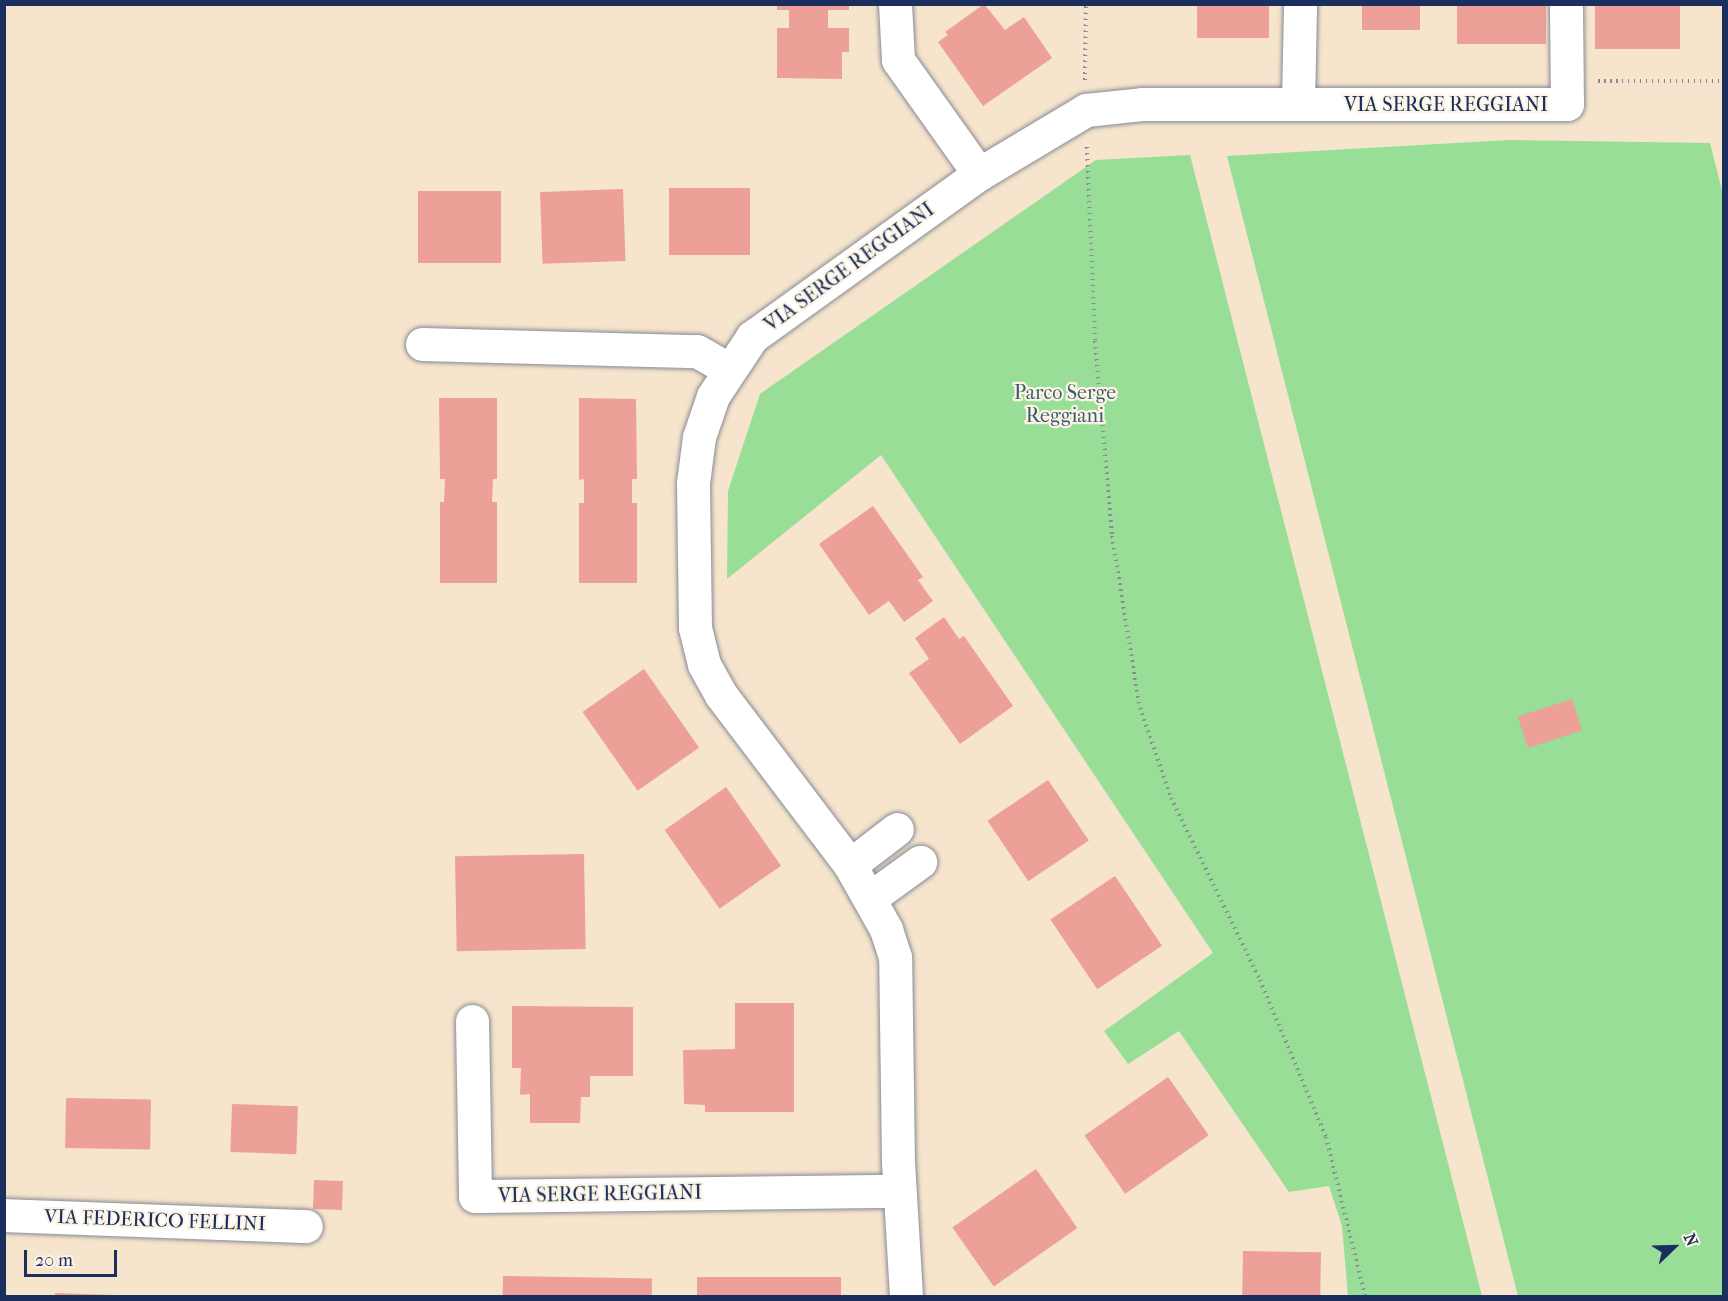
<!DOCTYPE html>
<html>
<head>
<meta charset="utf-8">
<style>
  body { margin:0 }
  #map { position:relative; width:1728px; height:1301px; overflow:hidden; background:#f6e5cc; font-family:"IM FELL French Canon",serif }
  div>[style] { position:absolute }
  .green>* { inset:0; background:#98de97 }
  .building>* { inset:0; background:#eca097; transform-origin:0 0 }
  .path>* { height:4px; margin-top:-2px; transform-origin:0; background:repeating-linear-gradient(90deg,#888a95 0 1.5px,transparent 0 6px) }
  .roads { filter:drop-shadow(0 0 2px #888a95) drop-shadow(0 0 2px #888a95) }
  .minor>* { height:33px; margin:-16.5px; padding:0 16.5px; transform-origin:16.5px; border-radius:16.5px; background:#fff }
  span { translate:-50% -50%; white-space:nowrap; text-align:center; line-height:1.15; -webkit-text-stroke:4.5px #fcf5e5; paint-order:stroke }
  .street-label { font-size:20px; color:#1b2f5e }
  .park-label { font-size:20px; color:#3a5b6c }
  .frame { position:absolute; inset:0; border:6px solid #1b2f5e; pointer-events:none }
  .north { position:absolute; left:1644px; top:1217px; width:60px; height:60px; -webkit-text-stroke:4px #fcf5e5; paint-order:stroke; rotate:67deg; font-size:16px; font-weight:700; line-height:24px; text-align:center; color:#1b2f5e }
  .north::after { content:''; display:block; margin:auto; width:21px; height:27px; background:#1b2f5e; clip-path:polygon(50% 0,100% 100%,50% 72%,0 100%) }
  .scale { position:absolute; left:24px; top:1250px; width:93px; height:27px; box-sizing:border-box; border:3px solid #1b2f5e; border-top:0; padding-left:8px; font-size:18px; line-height:21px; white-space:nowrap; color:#1b2f5e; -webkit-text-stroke:4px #fcf5e5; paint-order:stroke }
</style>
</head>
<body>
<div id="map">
  <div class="green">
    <i style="clip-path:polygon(1508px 140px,1710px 143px,1724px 198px,1723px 1296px,1518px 1296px,1227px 156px)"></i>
    <i style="clip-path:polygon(1190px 155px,1482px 1296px,1348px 1296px,1342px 1226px,1329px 1186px,1289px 1192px,1179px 1031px,1128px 1064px,1104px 1031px,1213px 953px,881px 455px,727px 579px,728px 491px,760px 394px,1096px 160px)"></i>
  </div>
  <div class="building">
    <i style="clip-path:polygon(777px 4px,849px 4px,849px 10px,828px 10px,828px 28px,849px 28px,849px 52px,842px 52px,842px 79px,777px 78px,777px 28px,789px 28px,789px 10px,777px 10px)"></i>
    <i style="clip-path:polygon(984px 4px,1005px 30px,1024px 17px,1052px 58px,983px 106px,938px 42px,948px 35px,945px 32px)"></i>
    <i style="left:1197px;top:4px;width:72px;height:34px"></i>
    <i style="left:1362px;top:4px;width:58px;height:26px"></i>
    <i style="left:1457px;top:4px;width:89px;height:40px"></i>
    <i style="left:1595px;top:4px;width:85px;height:45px"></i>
    <i style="left:669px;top:188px;width:81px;height:67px"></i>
    <i style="left:623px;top:189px;width:72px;height:83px;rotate:88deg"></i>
    <i style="left:418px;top:191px;width:83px;height:72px"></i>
    <i style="clip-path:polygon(439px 398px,497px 398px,497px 479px,493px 479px,492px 502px,497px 502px,497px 583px,440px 583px,440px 502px,444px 502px,445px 479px,440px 479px)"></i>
    <i style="clip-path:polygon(579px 398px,636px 399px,637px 479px,632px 479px,632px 503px,637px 503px,637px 583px,579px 583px,579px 503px,584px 503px,584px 479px,579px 480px)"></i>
    <i style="clip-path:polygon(873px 506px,923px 577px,918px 580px,933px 601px,904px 622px,889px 601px,869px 615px,819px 544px)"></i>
    <i style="clip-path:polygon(944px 617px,959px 639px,964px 636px,1013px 706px,960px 744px,909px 673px,929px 659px,915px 638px)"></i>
    <i style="left:644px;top:669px;width:96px;height:75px;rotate:55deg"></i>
    <i style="left:1572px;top:699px;width:33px;height:57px;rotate:72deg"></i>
    <i style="left:1048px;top:780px;width:73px;height:73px;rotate:56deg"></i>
    <i style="left:726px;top:787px;width:96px;height:75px;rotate:55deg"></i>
    <i style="left:584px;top:854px;width:95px;height:129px;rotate:89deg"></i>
    <i style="left:1115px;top:876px;width:84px;height:78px;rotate:56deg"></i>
    <i style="clip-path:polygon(735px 1003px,794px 1003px,794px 1112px,705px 1112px,705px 1105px,684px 1104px,683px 1050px,735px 1049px)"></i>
    <i style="clip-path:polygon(512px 1006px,633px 1007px,633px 1076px,590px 1076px,590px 1097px,581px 1097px,580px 1123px,530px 1123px,530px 1094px,520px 1095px,521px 1068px,512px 1068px)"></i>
    <i style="left:1168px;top:1077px;width:71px;height:102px;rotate:55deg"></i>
    <i style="left:66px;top:1098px;width:85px;height:50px;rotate:1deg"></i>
    <i style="left:232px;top:1104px;width:66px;height:48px;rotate:2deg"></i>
    <i style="left:1036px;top:1169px;width:72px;height:102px;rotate:55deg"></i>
    <i style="left:314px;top:1180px;width:29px;height:29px;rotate:2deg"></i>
    <i style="left:1243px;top:1251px;width:78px;height:45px;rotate:1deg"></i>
    <i style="left:503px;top:1276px;width:149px;height:20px;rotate:1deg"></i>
    <i style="left:697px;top:1277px;width:144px;height:19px"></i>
    <i style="clip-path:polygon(55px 1293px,114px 1295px,114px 1296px,55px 1296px)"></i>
  </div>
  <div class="path">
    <i style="left:1085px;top:80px;width:76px;rotate:-89.2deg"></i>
    <i style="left:1598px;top:81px;width:126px"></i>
    <i style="left:1087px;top:147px;width:194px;rotate:87.6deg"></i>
    <i style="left:1095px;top:341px;width:196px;rotate:85deg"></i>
    <i style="left:1112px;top:536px;width:174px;rotate:80.8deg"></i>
    <i style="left:1140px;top:708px;width:95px;rotate:71deg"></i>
    <i style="left:1171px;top:798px;width:203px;rotate:63.9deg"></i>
    <i style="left:1260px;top:980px;width:170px;rotate:67.2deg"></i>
    <i style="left:1326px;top:1137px;width:164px;rotate:76.2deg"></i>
  </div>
  <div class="roads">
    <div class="minor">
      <i style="left:895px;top:4px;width:56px;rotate:86.9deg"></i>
      <i style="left:898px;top:60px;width:140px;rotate:54.6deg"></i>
      <i style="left:1298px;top:103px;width:99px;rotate:-88.8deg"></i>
      <i style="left:422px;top:344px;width:275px;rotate:1.5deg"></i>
      <i style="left:697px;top:351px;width:36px;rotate:30deg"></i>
      <i style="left:850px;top:865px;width:59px;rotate:-37.5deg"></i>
      <i style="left:870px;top:898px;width:62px;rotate:-35.8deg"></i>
      <i style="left:472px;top:1021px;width:175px;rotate:89deg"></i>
      <i style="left:475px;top:1196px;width:424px;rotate:-0.7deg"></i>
      <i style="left:4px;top:1215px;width:302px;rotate:2.1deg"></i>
      <i style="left:906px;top:1296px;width:134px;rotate:-93.4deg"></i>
      <i style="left:898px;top:1162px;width:205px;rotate:-90.8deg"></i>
      <i style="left:895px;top:957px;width:29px;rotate:-108deg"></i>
      <i style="left:886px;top:929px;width:73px;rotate:-119.4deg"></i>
      <i style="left:850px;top:865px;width:213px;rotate:-127.2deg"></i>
      <i style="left:721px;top:695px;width:35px;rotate:-119deg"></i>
      <i style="left:704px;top:664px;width:37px;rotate:-104deg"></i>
      <i style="left:695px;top:628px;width:145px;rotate:-90.8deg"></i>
      <i style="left:693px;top:483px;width:46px;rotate:-82.6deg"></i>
      <i style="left:699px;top:437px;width:43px;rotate:-71.1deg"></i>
      <i style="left:713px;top:396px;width:71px;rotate:-56.5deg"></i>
      <i style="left:752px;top:337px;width:279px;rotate:-35.7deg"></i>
      <i style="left:979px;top:174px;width:125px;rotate:-30.9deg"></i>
      <i style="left:1086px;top:110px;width:56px;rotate:-6.1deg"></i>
      <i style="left:1142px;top:104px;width:425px"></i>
      <i style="left:1567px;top:104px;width:100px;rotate:-90.6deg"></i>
    </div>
  </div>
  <div class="street-label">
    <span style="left:1446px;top:104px">VIA SERGE REGGIANI</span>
    <span style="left:849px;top:267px;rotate:-36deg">VIA SERGE REGGIANI</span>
    <span style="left:600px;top:1194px;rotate:-1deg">VIA SERGE REGGIANI</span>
    <span style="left:155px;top:1220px;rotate:2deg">VIA FEDERICO FELLINI</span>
  </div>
  <div class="park-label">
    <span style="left:1065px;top:404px">Parco Serge<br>Reggiani</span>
  </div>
  <div class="frame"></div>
  <div class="north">N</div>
  <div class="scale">20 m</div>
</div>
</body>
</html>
